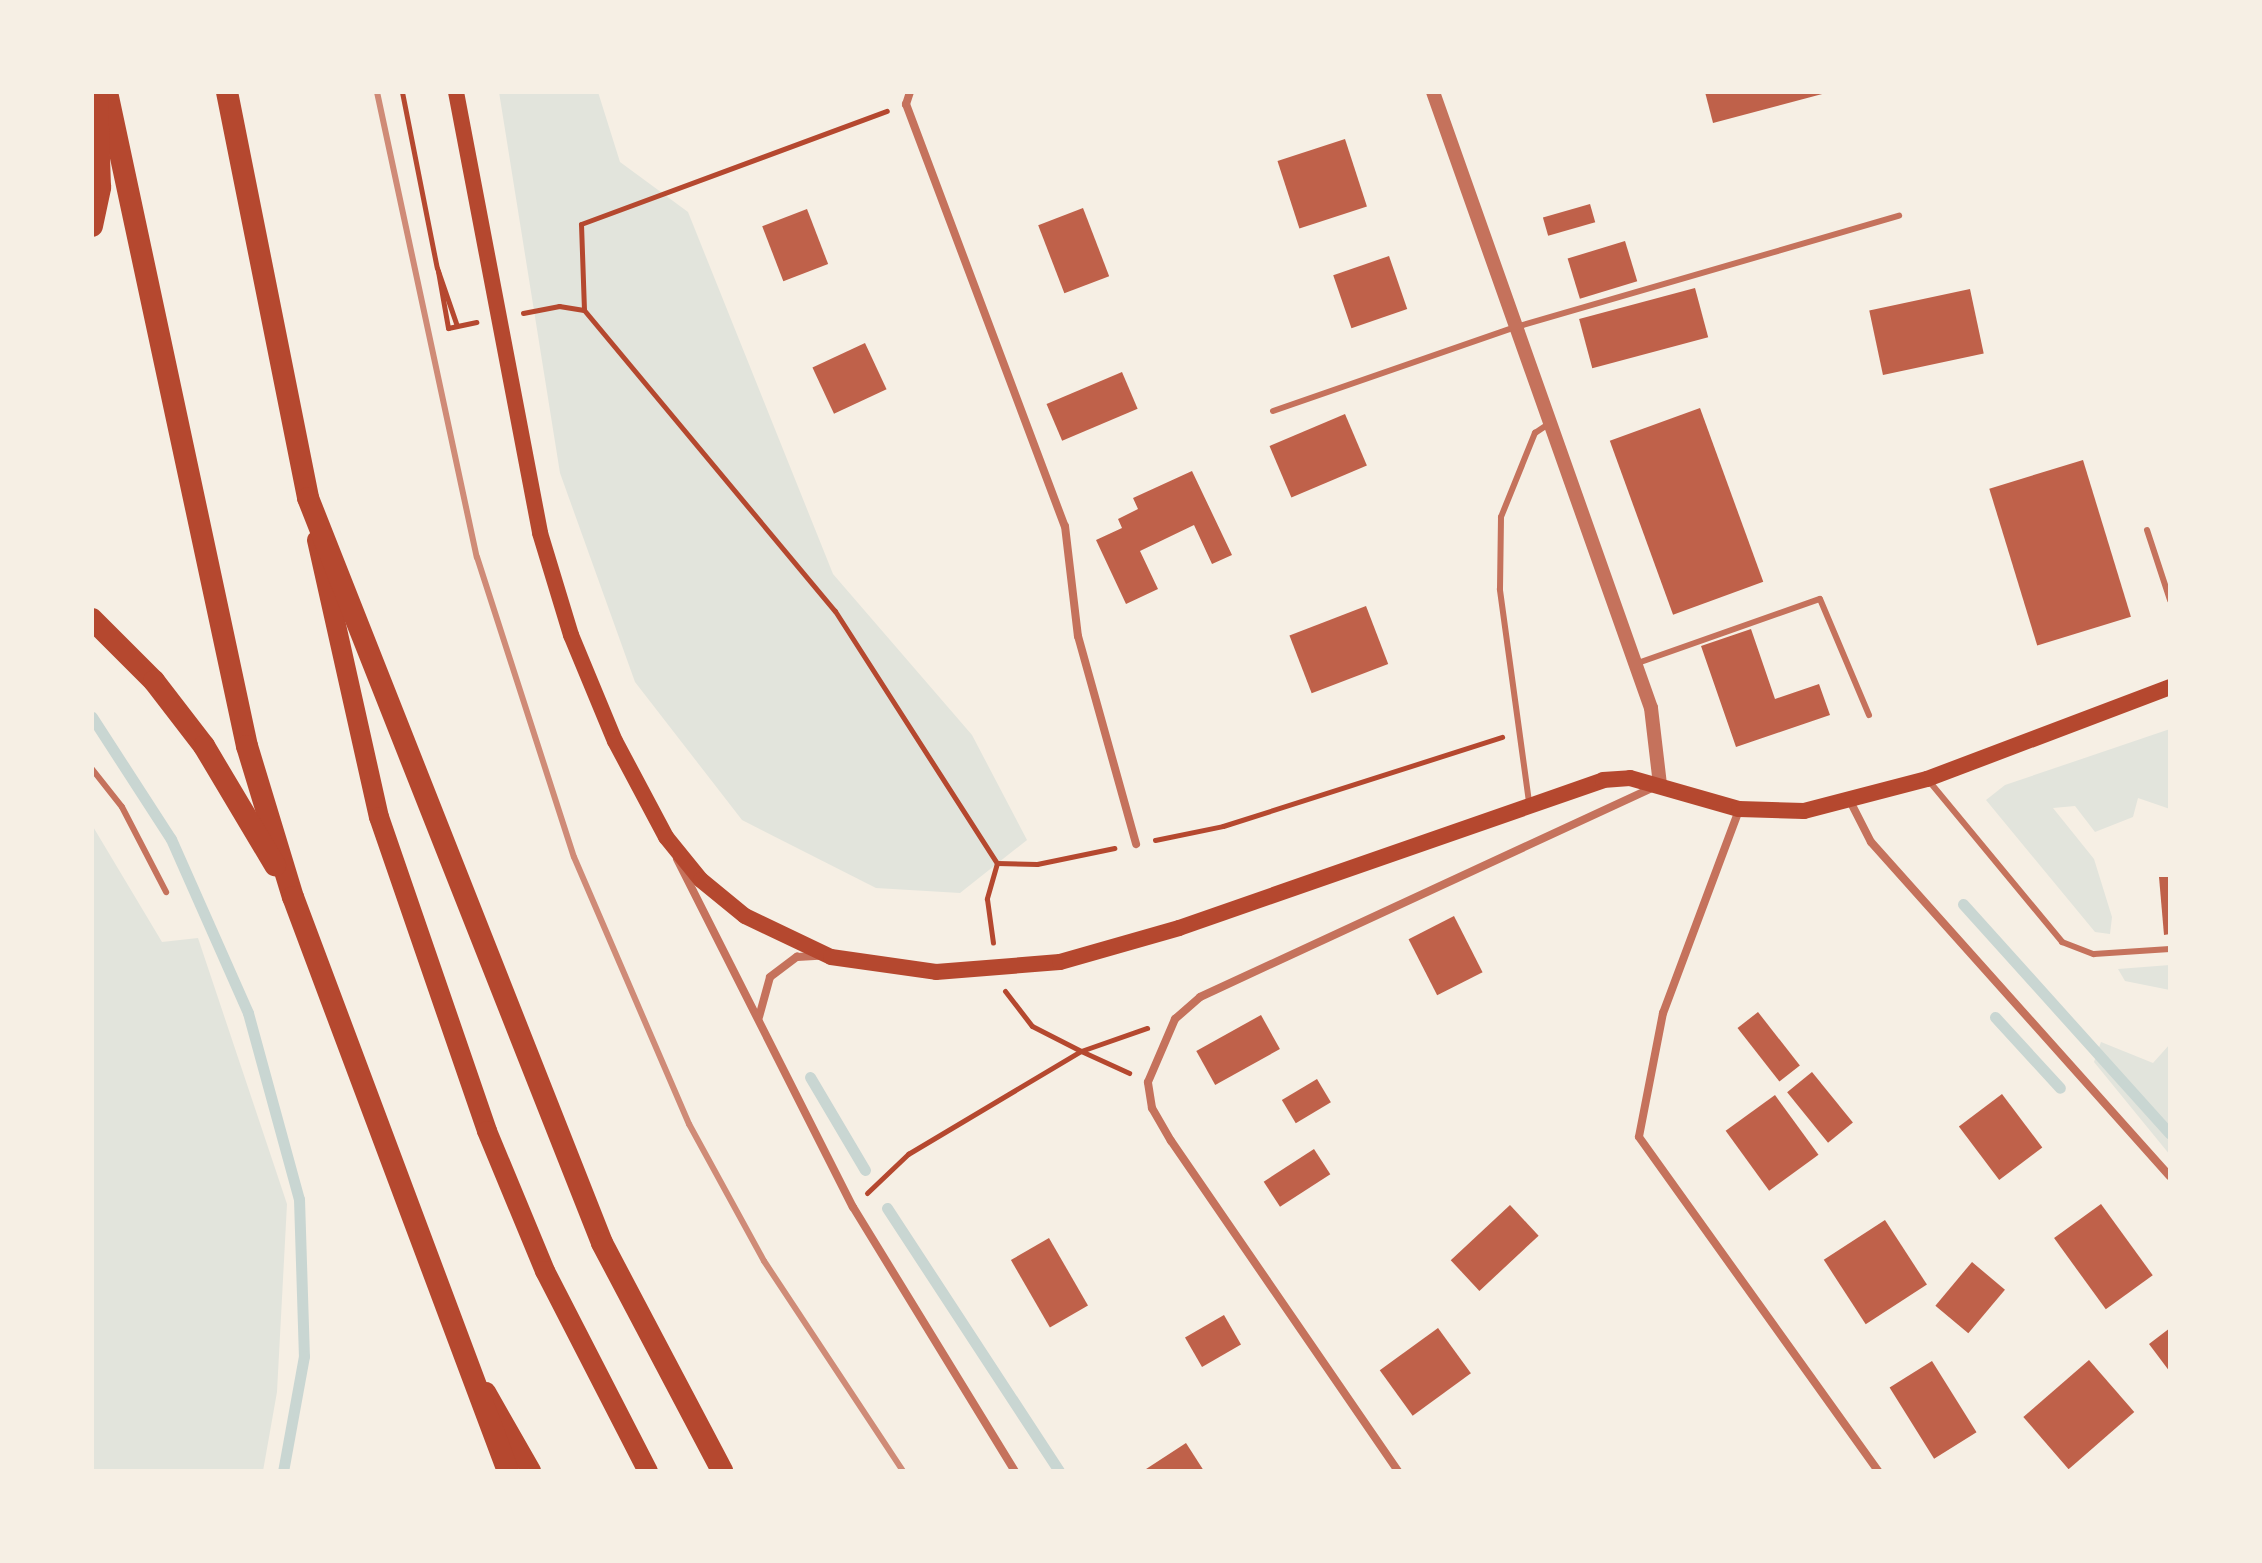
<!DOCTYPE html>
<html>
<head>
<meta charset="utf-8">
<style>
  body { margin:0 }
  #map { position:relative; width:2262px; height:1563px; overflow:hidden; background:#f6efe4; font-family:"Work Sans",sans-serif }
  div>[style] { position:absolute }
  .green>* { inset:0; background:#e2e4dc }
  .stream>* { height:11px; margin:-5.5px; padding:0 5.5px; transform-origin:5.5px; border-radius:5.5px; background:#c9d6d2 }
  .building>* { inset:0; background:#bf614a; transform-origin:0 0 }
  .path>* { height:5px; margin:-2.5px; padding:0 2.5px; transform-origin:2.5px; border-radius:2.5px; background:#b5482f }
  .service>* { height:6px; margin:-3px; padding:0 3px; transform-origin:3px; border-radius:3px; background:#c5725c }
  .minor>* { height:8px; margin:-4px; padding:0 4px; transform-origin:4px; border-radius:4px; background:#c5725c }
  .tertiary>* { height:14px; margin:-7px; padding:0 7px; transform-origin:7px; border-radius:7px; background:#c5725c }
  .secondary>* { height:16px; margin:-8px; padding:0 8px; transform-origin:8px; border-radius:8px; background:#b5482f }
  .primary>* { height:20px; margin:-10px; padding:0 10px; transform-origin:10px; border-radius:10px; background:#b5482f }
  .trunk>* { height:22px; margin:-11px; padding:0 11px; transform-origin:11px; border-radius:11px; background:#b5482f }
  .rail>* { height:6px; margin:-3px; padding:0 3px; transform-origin:3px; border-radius:3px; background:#cf8b77 }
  span { translate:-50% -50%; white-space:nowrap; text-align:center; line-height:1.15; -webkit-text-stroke:7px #f6efe4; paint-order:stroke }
  .frame { position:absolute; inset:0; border:94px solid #f6efe4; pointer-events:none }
</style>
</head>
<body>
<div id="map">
  <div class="green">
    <i style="clip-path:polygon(499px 92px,598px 92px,620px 162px,688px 212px,833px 574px,972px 735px,1027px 840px,960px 893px,876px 888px,742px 820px,635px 682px,560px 473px)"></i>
    <i style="clip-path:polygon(2170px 729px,2170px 809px,2138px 798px,2133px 817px,2095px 832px,2075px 806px,2053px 808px,2094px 859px,2112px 917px,2110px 934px,2095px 932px,1986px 800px,2005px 785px)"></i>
    <i style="clip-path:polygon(92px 825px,162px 942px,198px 938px,287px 1204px,277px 1392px,263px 1471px,92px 1471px)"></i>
    <i style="clip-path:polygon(2170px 965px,2170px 990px,2125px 981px,2118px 969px)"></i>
    <i style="clip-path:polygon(2101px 1042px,2153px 1063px,2170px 1044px,2170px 1155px,2094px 1062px)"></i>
  </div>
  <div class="stream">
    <i style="left:92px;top:717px;width:145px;rotate:57.1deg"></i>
    <i style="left:171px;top:839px;width:190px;rotate:66.1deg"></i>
    <i style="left:248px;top:1013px;width:193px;rotate:74.7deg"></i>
    <i style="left:299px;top:1199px;width:157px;rotate:88.2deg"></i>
    <i style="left:304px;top:1356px;width:117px;rotate:100.3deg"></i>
    <i style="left:1963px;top:904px;width:309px;rotate:48deg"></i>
    <i style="left:1995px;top:1017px;width:96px;rotate:47.5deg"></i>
    <i style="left:810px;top:1077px;width:108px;rotate:59.4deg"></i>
    <i style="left:887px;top:1208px;width:314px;rotate:56.8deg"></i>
  </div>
  <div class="building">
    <i style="clip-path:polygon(1705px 92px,1825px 92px,1826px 93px,1713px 123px)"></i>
    <i style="left:1345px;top:139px;width:71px;height:71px;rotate:72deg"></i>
    <i style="left:1590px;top:204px;width:19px;height:49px;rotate:74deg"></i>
    <i style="left:1083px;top:208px;width:73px;height:48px;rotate:69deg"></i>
    <i style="left:807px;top:209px;width:59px;height:48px;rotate:69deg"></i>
    <i style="left:1625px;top:241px;width:42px;height:60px;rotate:73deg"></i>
    <i style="left:1389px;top:256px;width:56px;height:59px;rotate:71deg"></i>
    <i style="left:1695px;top:288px;width:51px;height:120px;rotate:75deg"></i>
    <i style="left:1970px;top:289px;width:66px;height:103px;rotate:78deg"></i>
    <i style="left:865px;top:343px;width:51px;height:58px;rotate:65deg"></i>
    <i style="left:1122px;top:372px;width:40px;height:82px;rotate:67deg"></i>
    <i style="left:1700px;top:408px;width:185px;height:96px;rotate:70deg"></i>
    <i style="left:1345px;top:414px;width:56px;height:82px;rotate:67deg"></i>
    <i style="left:2083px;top:460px;width:164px;height:98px;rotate:73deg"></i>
    <i style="clip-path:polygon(1192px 471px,1232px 555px,1212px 564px,1194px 525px,1140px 551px,1158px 589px,1126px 604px,1096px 540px,1122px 528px,1118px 519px,1138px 509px,1133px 498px)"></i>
    <i style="left:1366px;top:606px;width:62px;height:82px;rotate:69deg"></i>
    <i style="clip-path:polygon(1751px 629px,1775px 699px,1819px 684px,1830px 715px,1736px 747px,1701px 646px)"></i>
    <i style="clip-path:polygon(2159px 877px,2170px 877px,2170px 934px,2164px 935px)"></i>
    <i style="left:1454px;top:916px;width:63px;height:51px;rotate:63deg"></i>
    <i style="left:1758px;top:1012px;width:68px;height:26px;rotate:52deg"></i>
    <i style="left:1261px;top:1015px;width:39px;height:74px;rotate:61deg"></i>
    <i style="left:1812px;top:1072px;width:65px;height:32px;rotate:51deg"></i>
    <i style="left:1317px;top:1079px;width:27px;height:41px;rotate:59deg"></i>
    <i style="left:2002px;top:1094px;width:67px;height:54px;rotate:53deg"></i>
    <i style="left:1775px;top:1095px;width:74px;height:61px;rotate:54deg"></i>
    <i style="left:1314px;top:1149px;width:30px;height:60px;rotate:57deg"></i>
    <i style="left:2101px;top:1204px;width:88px;height:58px;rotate:54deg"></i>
    <i style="left:1510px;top:1205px;width:42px;height:81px;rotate:47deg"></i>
    <i style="left:1885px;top:1220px;width:77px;height:73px;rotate:57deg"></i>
    <i style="left:1049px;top:1238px;width:78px;height:44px;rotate:60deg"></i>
    <i style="left:1972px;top:1262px;width:43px;height:57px;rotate:40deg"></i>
    <i style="left:1224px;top:1315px;width:34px;height:45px;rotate:60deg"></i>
    <i style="left:1438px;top:1328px;width:56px;height:72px;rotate:54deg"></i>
    <i style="clip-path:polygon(2170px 1328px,2170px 1372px,2149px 1344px)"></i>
    <i style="left:2089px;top:1360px;width:69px;height:87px;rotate:49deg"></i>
    <i style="left:1932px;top:1361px;width:84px;height:50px;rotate:58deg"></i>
    <i style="clip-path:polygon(1186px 1443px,1204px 1471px,1143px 1471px)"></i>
  </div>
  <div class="path">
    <i style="left:402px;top:92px;width:179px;rotate:78.8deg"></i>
    <i style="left:437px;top:268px;width:61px;rotate:71deg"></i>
    <i style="left:438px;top:271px;width:58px;rotate:80deg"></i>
    <i style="left:448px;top:328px;width:29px;rotate:-12deg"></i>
    <i style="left:584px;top:310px;width:86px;rotate:-92deg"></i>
    <i style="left:581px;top:224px;width:326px;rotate:-20.3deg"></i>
    <i style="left:523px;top:313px;width:37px;rotate:-11deg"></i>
    <i style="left:559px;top:306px;width:25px;rotate:9deg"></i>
    <i style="left:584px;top:310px;width:392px;rotate:50.2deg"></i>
    <i style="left:835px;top:611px;width:300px;rotate:57.3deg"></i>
    <i style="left:997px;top:863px;width:37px;rotate:106deg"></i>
    <i style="left:987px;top:899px;width:44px;rotate:82.2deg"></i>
    <i style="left:1155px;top:840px;width:69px;rotate:-11.6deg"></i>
    <i style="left:1223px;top:826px;width:293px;rotate:-17.7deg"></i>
    <i style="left:997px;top:863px;width:40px;rotate:1.4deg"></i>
    <i style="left:1037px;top:864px;width:79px;rotate:-11.7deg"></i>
    <i style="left:1005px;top:991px;width:44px;rotate:52.4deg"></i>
    <i style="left:1032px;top:1026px;width:55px;rotate:27deg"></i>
    <i style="left:1081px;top:1051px;width:70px;rotate:-19.2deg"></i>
    <i style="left:867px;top:1193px;width:57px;rotate:-43.6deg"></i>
    <i style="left:908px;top:1154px;width:201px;rotate:-30.8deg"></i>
    <i style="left:1081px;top:1051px;width:53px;rotate:24.6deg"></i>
  </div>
  <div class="service">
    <i style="left:1273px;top:411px;width:257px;rotate:-19.1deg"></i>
    <i style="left:1516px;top:327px;width:399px;rotate:-16.2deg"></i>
    <i style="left:2147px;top:530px;width:74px;rotate:71.8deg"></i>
    <i style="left:1635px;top:664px;width:196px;rotate:-19.4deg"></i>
    <i style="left:1820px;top:599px;width:126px;rotate:67.1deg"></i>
    <i style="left:92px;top:769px;width:48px;rotate:51.7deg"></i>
    <i style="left:122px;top:807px;width:96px;rotate:62.6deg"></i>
    <i style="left:1929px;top:781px;width:209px;rotate:50.4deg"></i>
    <i style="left:2062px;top:942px;width:34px;rotate:21deg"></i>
    <i style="left:2094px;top:954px;width:76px;rotate:-3.8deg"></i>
    <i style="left:1529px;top:802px;width:215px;rotate:-97.8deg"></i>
    <i style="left:1500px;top:589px;width:72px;rotate:-89.2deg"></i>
    <i style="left:1501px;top:517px;width:91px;rotate:-68deg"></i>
    <i style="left:1535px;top:433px;width:18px;rotate:-34deg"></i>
  </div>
  <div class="minor">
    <i style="left:910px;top:92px;width:13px;rotate:108deg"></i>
    <i style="left:906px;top:104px;width:451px;rotate:69.4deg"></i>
    <i style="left:1065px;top:526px;width:111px;rotate:83.3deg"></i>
    <i style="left:1078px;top:636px;width:216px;rotate:74.4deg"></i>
    <i style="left:1850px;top:801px;width:46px;rotate:62.9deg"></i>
    <i style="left:1871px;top:842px;width:448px;rotate:48.2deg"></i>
    <i style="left:1739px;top:810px;width:217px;rotate:110.5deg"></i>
    <i style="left:1663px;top:1013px;width:126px;rotate:101deg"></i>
    <i style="left:1639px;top:1137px;width:411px;rotate:54.4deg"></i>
    <i style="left:677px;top:859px;width:390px;rotate:63.2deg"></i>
    <i style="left:853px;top:1207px;width:310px;rotate:58.5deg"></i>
    <i style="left:759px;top:1017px;width:41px;rotate:-74.6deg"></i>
    <i style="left:770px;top:977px;width:34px;rotate:-37deg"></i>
    <i style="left:797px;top:957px;width:22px;rotate:-3deg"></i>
    <i style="left:1398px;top:1471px;width:401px;rotate:-124.5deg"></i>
    <i style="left:1171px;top:1141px;width:38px;rotate:-120deg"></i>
    <i style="left:1152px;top:1108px;width:26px;rotate:-99deg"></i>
    <i style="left:1148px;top:1082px;width:69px;rotate:-66.8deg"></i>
    <i style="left:1175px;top:1019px;width:33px;rotate:-41deg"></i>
    <i style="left:1200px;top:997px;width:500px;rotate:-24.82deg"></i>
  </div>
  <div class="tertiary">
    <i style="left:1433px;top:92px;width:653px;rotate:70.51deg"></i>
    <i style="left:1651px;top:708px;width:78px;rotate:83.3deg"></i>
  </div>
  <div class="secondary">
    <i style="left:456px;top:92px;width:449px;rotate:79.2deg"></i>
    <i style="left:540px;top:533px;width:107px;rotate:73.1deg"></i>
    <i style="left:571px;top:635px;width:115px;rotate:67.5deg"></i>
    <i style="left:615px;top:741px;width:109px;rotate:62deg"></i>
    <i style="left:666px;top:837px;width:55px;rotate:50.9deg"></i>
    <i style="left:701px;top:880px;width:57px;rotate:39.3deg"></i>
    <i style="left:745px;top:916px;width:95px;rotate:25.5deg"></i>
    <i style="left:831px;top:957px;width:106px;rotate:8.1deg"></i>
    <i style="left:936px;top:972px;width:124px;rotate:-4.6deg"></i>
    <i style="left:1060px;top:962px;width:124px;rotate:-15.9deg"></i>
    <i style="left:1179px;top:928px;width:449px;rotate:-19.2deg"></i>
    <i style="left:1603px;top:780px;width:27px;rotate:-4deg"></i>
    <i style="left:1630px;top:778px;width:113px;rotate:15.9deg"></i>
    <i style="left:1739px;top:809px;width:65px;rotate:1.8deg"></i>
    <i style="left:1804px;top:811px;width:127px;rotate:-14.6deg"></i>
    <i style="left:1927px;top:779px;width:260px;rotate:-20.7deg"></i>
  </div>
  <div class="primary">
    <i style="left:317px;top:540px;width:284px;rotate:77.4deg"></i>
    <i style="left:379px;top:817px;width:332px;rotate:71deg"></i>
    <i style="left:487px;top:1131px;width:152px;rotate:67.5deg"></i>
    <i style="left:545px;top:1271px;width:225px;rotate:62.8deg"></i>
    <i style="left:486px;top:1392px;width:91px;rotate:60.3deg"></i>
  </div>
  <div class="trunk">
    <i style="left:107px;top:92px;width:669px;rotate:77.92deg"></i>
    <i style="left:247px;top:746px;width:158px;rotate:73.1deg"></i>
    <i style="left:293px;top:897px;width:613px;rotate:69.47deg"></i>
    <i style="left:227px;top:92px;width:414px;rotate:78.7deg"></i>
    <i style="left:308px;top:498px;width:801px;rotate:68.46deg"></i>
    <i style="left:602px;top:1243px;width:258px;rotate:62.2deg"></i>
    <i style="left:92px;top:226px;width:40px;rotate:-78deg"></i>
    <i style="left:100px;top:187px;width:90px;rotate:-91.9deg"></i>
    <i style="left:92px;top:619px;width:88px;rotate:45deg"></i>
    <i style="left:154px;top:681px;width:82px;rotate:52.4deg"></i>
    <i style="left:204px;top:746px;width:139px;rotate:59.2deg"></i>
  </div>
  <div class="rail">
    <i style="left:377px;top:92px;width:476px;rotate:77.9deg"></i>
    <i style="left:477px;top:557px;width:315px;rotate:72.1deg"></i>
    <i style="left:574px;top:857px;width:291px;rotate:66.7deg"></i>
    <i style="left:689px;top:1124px;width:156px;rotate:61.3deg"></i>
    <i style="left:764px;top:1261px;width:252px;rotate:56.5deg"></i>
  </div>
  <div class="frame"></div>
</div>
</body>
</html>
